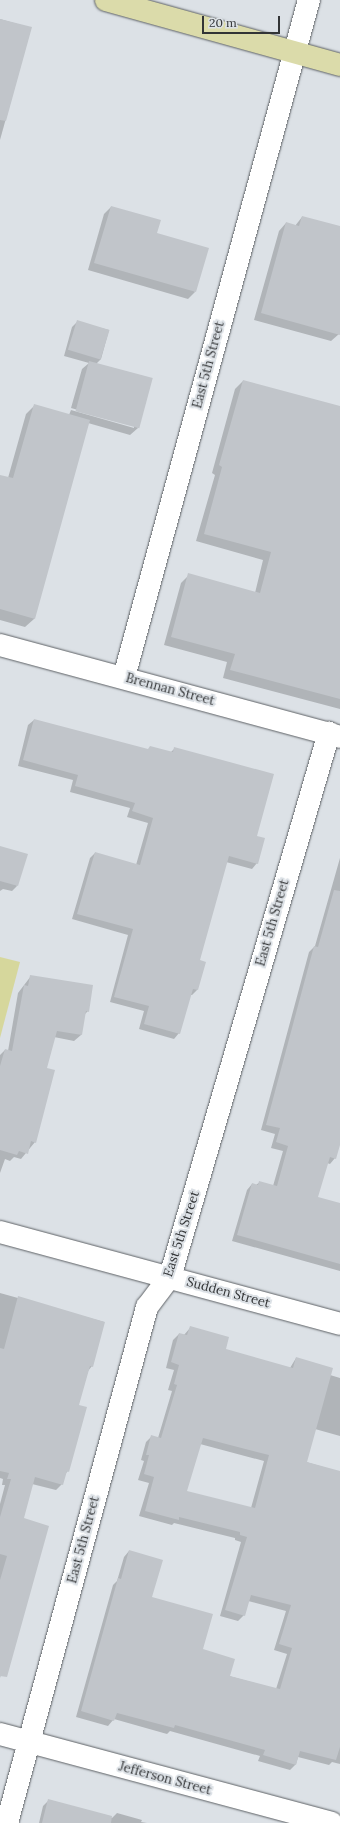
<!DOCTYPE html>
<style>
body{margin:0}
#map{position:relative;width:340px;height:1823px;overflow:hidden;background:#dce1e6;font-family:Lora,serif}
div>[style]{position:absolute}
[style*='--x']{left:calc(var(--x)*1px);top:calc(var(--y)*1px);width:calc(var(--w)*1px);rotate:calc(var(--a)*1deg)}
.green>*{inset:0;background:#d6d79c}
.shadow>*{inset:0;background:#0003}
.building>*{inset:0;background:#c1c5ca;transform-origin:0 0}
.roads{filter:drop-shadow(0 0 1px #5d6165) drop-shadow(0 0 1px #5d6165)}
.minor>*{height:22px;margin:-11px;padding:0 11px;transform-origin:11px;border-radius:11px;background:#fff}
.major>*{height:22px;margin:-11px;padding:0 11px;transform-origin:11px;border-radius:11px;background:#dbdbaa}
span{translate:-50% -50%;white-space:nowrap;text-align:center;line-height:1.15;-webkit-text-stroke:4px #dce1e6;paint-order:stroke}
.street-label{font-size:13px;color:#323436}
.scale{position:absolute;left:202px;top:16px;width:78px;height:18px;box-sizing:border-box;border:2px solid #323436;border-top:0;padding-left:5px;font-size:12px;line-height:14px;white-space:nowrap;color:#323436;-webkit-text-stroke:3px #dce1e6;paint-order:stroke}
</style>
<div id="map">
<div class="green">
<i style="clip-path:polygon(0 957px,20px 962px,0 1038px)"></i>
</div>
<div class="shadow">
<i style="clip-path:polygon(0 19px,31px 28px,0 140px)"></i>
<i style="clip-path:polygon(111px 207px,156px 234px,195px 292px,188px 299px,88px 270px,104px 214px)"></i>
<i style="clip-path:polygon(302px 217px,340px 227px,340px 329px,339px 334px,331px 341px,254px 320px,279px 231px,286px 223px,295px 226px)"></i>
<i style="clip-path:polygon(77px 322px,109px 330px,101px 359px,96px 364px,138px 428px,130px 435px,88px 423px,34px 619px,25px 627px,0 620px,0 476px,8px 478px,26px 414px,35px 405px,69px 415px,71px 410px,134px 428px,134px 426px,71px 408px,82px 369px,89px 363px,64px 356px,72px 327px)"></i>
<i style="clip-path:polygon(243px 381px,340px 407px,340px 709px,223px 678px,227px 662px,164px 645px,181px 583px,189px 575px,255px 593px,263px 560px,196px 541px,215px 475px,212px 473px,235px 389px)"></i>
<i style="clip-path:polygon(34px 720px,147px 750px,170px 753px,175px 748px,256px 836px,257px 863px,252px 869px,226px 862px,199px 961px,205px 963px,197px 990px,192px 995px,190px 995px,179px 1033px,174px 1039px,139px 1029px,144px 1011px,110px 1002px,128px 935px,72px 919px,90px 858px,95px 853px,136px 865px,148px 823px,127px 817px,130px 808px,70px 792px,73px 780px,18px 766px,28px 725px)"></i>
<i style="clip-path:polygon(0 847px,17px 886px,12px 891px,3px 889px,0 891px)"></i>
<i style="clip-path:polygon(340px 858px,340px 1141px,335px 1158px,330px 1164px,327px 1163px,317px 1198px,340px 1204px,340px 1271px,232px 1241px,247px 1190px,252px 1184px,256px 1185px,260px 1182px,273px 1186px,283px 1151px,271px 1148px,275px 1134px,261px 1130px,309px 952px,315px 946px)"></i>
<i style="clip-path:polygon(31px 976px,88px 1011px,84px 1015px,81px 1035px,74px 1041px,54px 1037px,46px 1069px,35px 1142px,21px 1159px,14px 1157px,10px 1161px,5px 1159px,0 1173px,0 1055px,5px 1050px,8px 1051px,18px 993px)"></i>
<i style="clip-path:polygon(0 1293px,104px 1322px,92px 1366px,88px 1371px,78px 1405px,68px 1471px,65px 1474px,62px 1484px,56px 1490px,32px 1484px,23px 1519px,5px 1660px,0 1678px,0 1504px,5px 1485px,2px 1485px,3px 1479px,0 1478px)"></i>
<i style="clip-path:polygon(evenodd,190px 1328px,225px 1350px,290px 1368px,296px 1358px,330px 1375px,340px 1378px,340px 1436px,315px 1429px,306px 1462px,340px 1472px,340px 1764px,332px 1762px,329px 1765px,298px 1757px,296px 1764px,290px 1770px,258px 1761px,260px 1756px,170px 1731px,167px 1734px,114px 1719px,108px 1726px,76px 1717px,113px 1585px,117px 1581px,124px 1557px,129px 1551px,151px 1598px,229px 1676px,276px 1689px,287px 1654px,274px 1650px,286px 1611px,248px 1601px,244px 1615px,238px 1621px,220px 1616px,241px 1542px,235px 1540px,235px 1538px,174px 1523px,172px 1525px,139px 1516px,149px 1483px,138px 1480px,144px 1461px,141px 1460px,146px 1442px,151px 1437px,158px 1438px,172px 1391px,168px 1390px,174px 1370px,166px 1368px,173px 1340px,179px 1334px,184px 1335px,190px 1328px,200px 1444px,264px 1461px,251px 1508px,186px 1492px,200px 1444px)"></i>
<i style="clip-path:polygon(49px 1800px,112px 1818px,117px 1813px,142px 1820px,141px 1822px,147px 1823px,39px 1823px,43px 1806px)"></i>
</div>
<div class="building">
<i style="clip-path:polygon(0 19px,32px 27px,6px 121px,0 120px)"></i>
<i style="clip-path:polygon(111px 206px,161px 220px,157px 233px,209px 248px,196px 292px,94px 263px)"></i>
<i style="clip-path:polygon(302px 216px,340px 226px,340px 335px,261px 313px,286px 222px,299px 226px)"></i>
<i style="left:77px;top:320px;width:34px;height:31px;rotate:17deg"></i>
<i style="left:89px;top:361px;width:66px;height:52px;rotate:15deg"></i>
<i style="clip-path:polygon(243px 380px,340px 406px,340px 699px,230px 670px,235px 654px,171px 637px,188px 573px,260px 593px,271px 552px,204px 534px,222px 467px,219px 465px)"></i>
<i style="clip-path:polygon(34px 404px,90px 420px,35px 619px,0 609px,0 475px,13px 478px)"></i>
<i style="clip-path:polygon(34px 719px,148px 749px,150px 746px,173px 752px,174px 747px,274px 774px,257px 836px,265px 838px,258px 864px,229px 856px,200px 960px,206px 962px,198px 990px,193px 989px,180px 1034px,144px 1024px,149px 1006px,114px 997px,133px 929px,77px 914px,95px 852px,140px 865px,153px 818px,132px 811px,135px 803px,75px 786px,78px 775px,23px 760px)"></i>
<i style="clip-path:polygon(0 846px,28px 854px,18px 886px,0 881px)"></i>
<i style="clip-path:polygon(334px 890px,340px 891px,340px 1145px,336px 1159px,330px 1157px,318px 1197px,340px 1203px,340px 1264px,237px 1235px,252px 1183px,258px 1185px,259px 1181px,277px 1186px,288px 1146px,276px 1142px,280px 1128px,266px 1125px,314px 946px,318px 947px)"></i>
<i style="clip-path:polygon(30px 975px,93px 985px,89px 1012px,86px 1011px,82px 1035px,57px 1031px,47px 1068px,55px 1070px,36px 1143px,31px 1141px,28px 1154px,19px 1151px,17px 1155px,0 1150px,0 1066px,5px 1049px,12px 1051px,24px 985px,28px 986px)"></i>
<i style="clip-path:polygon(18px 1296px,105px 1322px,93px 1367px,90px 1366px,79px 1405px,87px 1407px,69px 1472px,67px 1471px,63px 1485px,35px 1477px,24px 1518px,49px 1526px,7px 1677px,0 1676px,0 1580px,7px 1556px,0 1554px,0 1517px,11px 1479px,7px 1479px,9px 1473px,0 1471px,0 1348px,4px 1349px)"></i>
<i style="clip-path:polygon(evenodd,190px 1326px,229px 1337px,226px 1349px,293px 1368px,296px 1357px,333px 1368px,307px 1462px,340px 1471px,340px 1747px,336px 1760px,300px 1751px,296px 1765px,263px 1755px,265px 1750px,175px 1725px,174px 1728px,117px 1713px,114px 1721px,81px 1711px,118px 1578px,121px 1579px,129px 1550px,163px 1560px,152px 1597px,213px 1614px,203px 1649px,235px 1659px,230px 1676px,280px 1689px,292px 1648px,279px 1644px,291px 1605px,251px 1595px,245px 1616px,225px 1610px,247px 1537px,240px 1535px,240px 1532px,179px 1517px,179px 1520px,145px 1511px,154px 1477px,144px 1474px,149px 1455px,146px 1455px,151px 1435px,161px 1438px,177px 1385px,174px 1384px,179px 1365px,171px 1362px,179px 1333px,187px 1335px,190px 1326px,203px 1438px,269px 1455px,255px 1508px,187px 1491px,203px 1438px)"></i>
<i style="clip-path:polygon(48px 1799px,112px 1816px,111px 1823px,42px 1823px)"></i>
</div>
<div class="roads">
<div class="minor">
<i style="--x:0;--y:645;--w:352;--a:15.1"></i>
<i style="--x:124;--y:677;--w:702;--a:-74.72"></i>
<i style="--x:0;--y:1232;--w:352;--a:15.1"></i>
<i style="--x:0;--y:1734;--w:343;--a:15"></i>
<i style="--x:7;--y:1823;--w:535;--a:-74.82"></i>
<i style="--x:147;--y:1307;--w:38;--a:-53"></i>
<i style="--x:170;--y:1277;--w:567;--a:-73.71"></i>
</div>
<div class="major">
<i style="--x:106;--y:0;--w:243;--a:15.5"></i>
</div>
</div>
<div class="street-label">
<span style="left:209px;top:365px;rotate:-75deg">East 5th Street</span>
<span style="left:170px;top:690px;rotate:15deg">Brennan Street</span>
<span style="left:273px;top:923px;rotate:-74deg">East 5th Street</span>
<span style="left:182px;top:1234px;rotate:-72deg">East 5th Street</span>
<span style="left:228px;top:1293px;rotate:15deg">Sudden Street</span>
<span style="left:84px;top:1540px;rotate:-75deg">East 5th Street</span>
<span style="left:165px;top:1779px;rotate:15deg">Jefferson Street</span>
</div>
<div class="scale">20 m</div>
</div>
